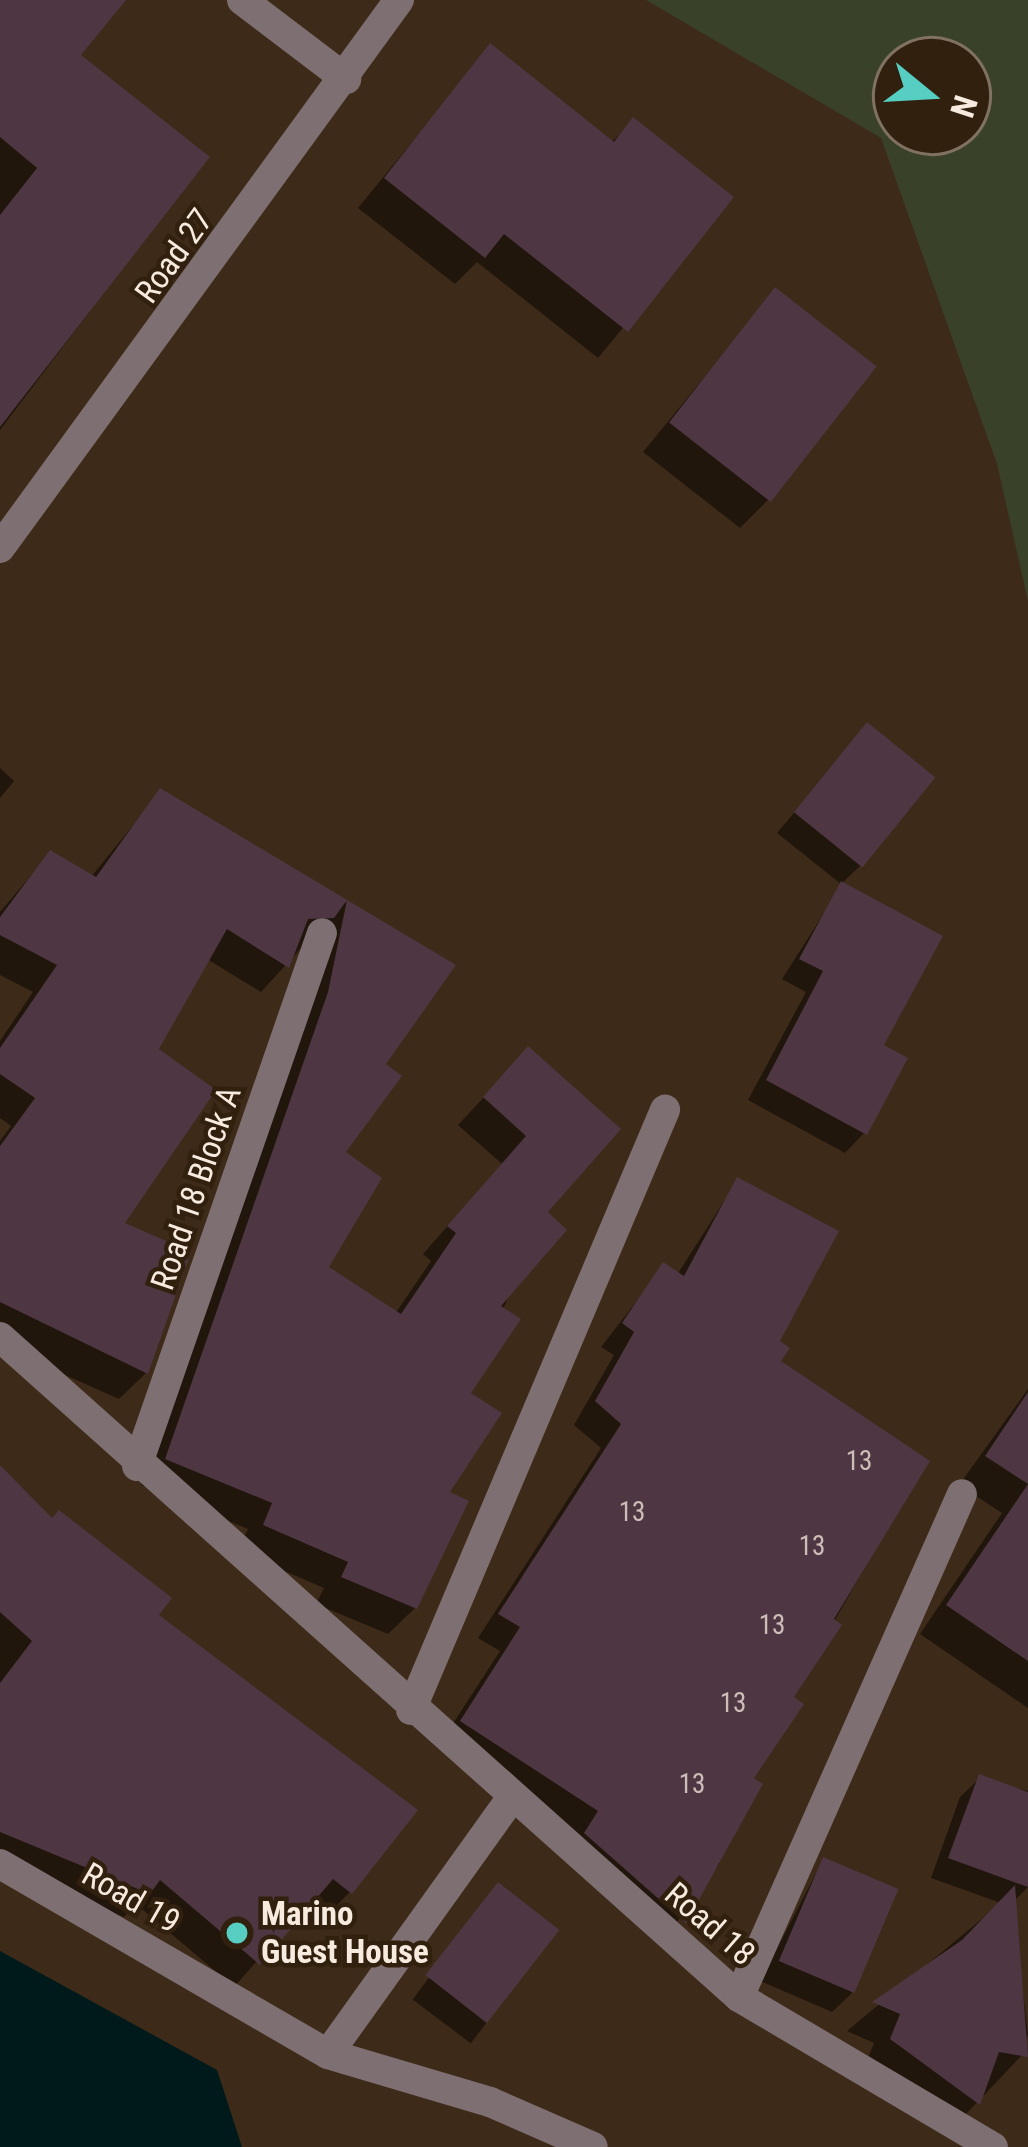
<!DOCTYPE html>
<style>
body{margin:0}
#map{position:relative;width:1028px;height:2147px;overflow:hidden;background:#3d2a18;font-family:"Roboto Condensed",sans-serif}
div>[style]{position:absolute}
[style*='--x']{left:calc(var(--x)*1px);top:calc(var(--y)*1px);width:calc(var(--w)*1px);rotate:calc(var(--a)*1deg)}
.green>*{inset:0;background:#394129}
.water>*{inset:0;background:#001a1b}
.shadow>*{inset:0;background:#0007;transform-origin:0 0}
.building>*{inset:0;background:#4f3643;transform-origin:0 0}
.minor>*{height:30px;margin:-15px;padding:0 15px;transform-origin:15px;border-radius:15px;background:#7d6f72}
.dots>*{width:33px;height:33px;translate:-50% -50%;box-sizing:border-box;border:6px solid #32200e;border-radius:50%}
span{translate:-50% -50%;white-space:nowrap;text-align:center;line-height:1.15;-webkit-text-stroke:9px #32200e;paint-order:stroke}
.number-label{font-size:27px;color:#cdbdb8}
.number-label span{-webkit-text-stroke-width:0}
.street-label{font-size:33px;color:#f7eadf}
.poi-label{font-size:33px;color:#f7eadf;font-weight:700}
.left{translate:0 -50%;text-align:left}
.north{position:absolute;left:872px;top:36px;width:120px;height:120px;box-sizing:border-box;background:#32200e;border:3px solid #817162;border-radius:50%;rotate:108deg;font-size:33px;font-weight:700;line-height:48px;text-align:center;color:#f7eadf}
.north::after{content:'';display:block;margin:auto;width:42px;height:54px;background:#57cec2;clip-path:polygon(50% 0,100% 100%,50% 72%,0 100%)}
</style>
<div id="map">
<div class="green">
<i style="clip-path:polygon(evenodd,646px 0,1028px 0,1028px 601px,997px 464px,881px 138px,646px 0,896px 60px,968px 60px,968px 132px,896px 132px,896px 60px)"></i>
</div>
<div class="water">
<i style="clip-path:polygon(0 1951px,217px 2070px,242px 2147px,0 2147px)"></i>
</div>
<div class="shadow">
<i style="clip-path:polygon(0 0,115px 0,77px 56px,206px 158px,0 430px)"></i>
<i style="clip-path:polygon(490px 47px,611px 143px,633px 121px,730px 198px,598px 358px,477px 262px,455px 284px,358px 208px)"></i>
<i style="clip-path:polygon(775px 291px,768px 500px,740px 528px,643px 452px)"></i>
<i style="clip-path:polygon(867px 726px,861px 865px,841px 884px,777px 833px)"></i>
<i style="clip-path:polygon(0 768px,14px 781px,0 798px)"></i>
<i style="clip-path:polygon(160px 792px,452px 966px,382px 1065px,342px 1152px,325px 1268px,395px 1314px,431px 1261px,423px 1254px,502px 1164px,458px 1125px,528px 1050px,544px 1213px,467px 1394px,415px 1608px,388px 1634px,316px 1604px,324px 1588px,238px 1551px,248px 1529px,141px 1485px,303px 1021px,305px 944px,261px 992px,207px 959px,155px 1050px,120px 1224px,146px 1373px,119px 1399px,0 1346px,0 1141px,11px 1126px,0 1118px,0 1041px,33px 992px,0 975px,0 912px,50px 853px,91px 877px)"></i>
<i style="clip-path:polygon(842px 885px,864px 1133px,845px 1153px,748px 1100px,806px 992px,782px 979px)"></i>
<i style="clip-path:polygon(737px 1181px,777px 1361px,926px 1462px,790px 1698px,711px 1857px,720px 1863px,661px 1944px,439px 1745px,500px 1651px,478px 1638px,601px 1448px,574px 1425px,614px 1355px,601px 1347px,664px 1266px,677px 1275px)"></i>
<i style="clip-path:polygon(1028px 1389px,1028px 1708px,920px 1634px,1002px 1513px,959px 1485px)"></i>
<i style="clip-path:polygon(0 1473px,155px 1615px,350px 1892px,326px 1916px,309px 1903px,234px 1987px,136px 1904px,124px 1917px,0 1866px)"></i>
<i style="clip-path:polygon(980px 1778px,1028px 1791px,1028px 1887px,1012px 1903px,1028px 2034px,1022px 2055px,950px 2131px,864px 2068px,874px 2043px,847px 2031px,1001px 1903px,931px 1878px,960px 1797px)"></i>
<i style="clip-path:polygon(823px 1860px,852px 1993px,832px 2012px,760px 1981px)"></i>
<i style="left:498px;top:1886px;width:73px;height:142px;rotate:37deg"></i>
</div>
<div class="building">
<i style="clip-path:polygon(0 0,126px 0,81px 55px,210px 157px,0 427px,0 215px,37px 168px,0 137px)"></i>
<i style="clip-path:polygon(490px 43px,614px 142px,633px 117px,734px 197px,628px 332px,504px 234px,485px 258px,384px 178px)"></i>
<i style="left:775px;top:287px;width:129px;height:172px;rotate:38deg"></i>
<i style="left:867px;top:722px;width:88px;height:116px;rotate:39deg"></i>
<i style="clip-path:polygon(160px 788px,456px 965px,386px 1064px,402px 1076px,346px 1152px,382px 1178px,329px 1267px,401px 1314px,456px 1233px,447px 1226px,526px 1136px,483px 1097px,528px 1046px,621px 1129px,548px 1212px,567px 1230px,501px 1306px,521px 1319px,471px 1393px,502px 1413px,450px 1492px,469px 1501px,417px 1609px,341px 1577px,348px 1562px,263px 1525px,272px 1503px,165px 1459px,328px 992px,347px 900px,334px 918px,308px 919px,289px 968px,227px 929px,159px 1049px,216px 1090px,125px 1223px,191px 1252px,148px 1374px,0 1302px,0 1146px,35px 1098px,0 1074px,0 1048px,57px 965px,0 935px,0 917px,50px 850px,96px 877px)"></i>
<i style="clip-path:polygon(841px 881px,943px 936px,884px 1045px,908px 1058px,867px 1135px,766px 1080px,823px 971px,799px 959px)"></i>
<i style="clip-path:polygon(737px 1177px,839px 1231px,780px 1341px,790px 1348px,781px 1361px,930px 1461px,834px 1619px,842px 1625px,794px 1697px,804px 1704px,754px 1778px,763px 1784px,686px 1923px,584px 1833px,598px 1811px,460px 1721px,520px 1627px,498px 1614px,621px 1424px,595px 1401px,634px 1332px,622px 1323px,663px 1262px,684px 1276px)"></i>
<i style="clip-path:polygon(1028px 1392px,1028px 1661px,946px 1605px,1028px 1484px,985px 1456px)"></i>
<i style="clip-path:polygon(0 1465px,52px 1518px,59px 1510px,172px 1598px,159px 1615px,418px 1810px,352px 1894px,333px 1879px,260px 1965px,160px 1880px,150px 1894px,0 1832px,0 1683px,32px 1641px,0 1612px)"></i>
<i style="clip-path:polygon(979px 1774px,1028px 1792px,1028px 1887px,948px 1858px)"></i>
<i style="left:823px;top:1857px;width:82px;height:113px;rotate:23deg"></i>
<i style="left:498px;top:1882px;width:78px;height:118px;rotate:38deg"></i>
<i style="clip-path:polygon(1015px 1885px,1028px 2057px,999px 2052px,980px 2105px,890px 2039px,900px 2014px,872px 2002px,962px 1940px)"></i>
</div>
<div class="minor">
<i style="--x:242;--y:0;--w:131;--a:37.2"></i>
<i style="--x:0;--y:548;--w:678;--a:-53.94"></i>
<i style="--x:0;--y:1337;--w:991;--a:41.77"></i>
<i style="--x:739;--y:1997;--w:295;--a:30.6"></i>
<i style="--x:137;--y:1466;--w:564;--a:-70.86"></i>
<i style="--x:411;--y:1710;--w:652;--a:-67.06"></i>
<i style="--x:0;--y:1864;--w:379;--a:30.1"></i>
<i style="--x:328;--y:2054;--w:315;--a:-54.4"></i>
<i style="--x:739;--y:1997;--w:550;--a:-66.09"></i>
<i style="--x:328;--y:2054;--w:169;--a:16.5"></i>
<i style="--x:490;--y:2102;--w:112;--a:23.6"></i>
</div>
<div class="dots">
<i style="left:237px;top:1933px;background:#57cec2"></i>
</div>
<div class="number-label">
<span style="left:859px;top:1462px">13</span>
<span style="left:632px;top:1513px">13</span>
<span style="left:812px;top:1547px">13</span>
<span style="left:772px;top:1626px">13</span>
<span style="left:733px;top:1704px">13</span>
<span style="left:692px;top:1785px">13</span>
</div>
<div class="street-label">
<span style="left:174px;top:256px;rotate:-54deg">Road 27</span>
<span style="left:196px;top:1188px;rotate:-71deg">Road 18 Block A</span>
<span style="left:131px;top:1898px;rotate:30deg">Road 19</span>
<span style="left:710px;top:1924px;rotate:41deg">Road 18</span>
</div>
<div class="poi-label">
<span class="left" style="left:261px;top:1933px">Marino<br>Guest House</span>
</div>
<div class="north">N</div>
</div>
